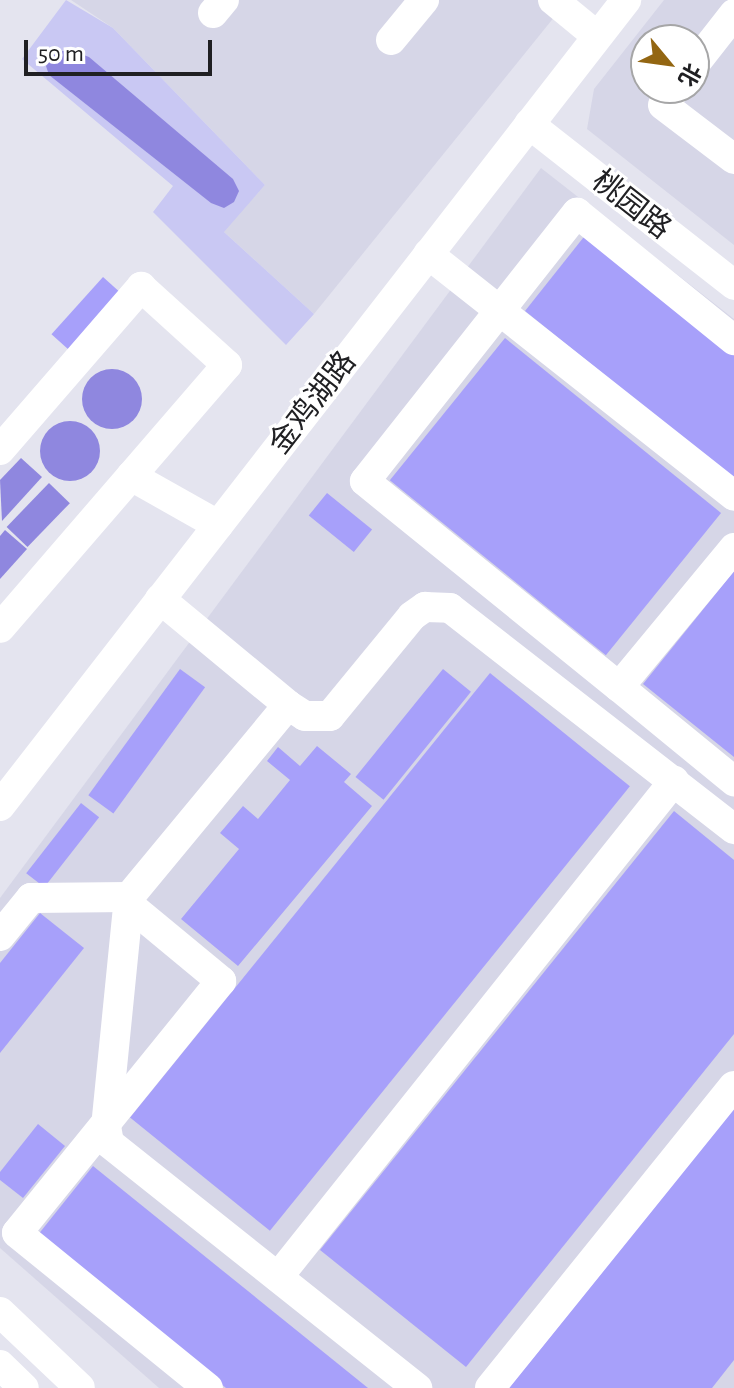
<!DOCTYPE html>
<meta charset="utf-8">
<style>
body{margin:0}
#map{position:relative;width:734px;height:1388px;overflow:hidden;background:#e4e4ef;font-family:"Alegreya Sans","Noto Sans SC",sans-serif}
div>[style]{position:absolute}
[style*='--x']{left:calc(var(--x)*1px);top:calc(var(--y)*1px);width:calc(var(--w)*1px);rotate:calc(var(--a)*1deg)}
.built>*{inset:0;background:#d6d6e7}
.green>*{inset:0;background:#c9c8f3}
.water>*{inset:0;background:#8f87df;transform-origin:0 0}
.round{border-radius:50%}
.building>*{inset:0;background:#a7a0fa;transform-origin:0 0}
.minor>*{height:30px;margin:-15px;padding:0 15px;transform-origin:15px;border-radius:15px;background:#fff}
span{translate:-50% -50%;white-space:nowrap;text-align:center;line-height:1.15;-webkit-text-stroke:6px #fff;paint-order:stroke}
.street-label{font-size:30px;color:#202023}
.north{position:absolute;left:630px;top:24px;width:80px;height:80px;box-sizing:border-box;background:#fff;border:2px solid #a6a6a7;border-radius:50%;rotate:119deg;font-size:22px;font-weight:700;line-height:32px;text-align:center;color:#202023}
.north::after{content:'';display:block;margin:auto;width:28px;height:36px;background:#936612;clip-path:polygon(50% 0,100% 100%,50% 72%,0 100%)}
.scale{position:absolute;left:24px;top:40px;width:188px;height:36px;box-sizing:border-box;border:4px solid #202023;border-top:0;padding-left:10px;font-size:24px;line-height:28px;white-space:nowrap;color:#202023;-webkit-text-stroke:6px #fff;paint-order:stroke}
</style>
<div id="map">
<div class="built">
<i style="clip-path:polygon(71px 0,568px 0,314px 314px,223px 231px,265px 185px,113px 28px)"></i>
<i style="clip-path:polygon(evenodd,664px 0,734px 0,734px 245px,587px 129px,594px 89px,664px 0,646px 40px,694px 40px,694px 88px,646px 88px,646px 40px)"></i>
<i style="clip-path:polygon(541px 168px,734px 319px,734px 1388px,159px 1388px,0 1248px,0 898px)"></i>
</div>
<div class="green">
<i style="clip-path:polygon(66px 0,113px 28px,265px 185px,224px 232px,314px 314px,286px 345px,153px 212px,173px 186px,22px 59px)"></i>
</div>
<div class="water">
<i style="clip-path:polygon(70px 50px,89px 57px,233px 179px,239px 191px,234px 202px,224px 208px,211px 203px,49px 75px,46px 66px,57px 52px)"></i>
<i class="round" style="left:82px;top:369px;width:60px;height:60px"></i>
<i class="round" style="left:40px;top:421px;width:60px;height:60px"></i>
<i style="clip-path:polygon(21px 458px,42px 477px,2px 521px,0 480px)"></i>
<i style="left:49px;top:483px;width:29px;height:61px;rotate:44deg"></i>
<i style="clip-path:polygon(5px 530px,27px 549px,0 579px,0 536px)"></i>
</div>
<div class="building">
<i style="clip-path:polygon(587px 233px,734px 352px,734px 479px,525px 311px)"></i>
<i style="left:103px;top:277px;width:24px;height:77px;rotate:42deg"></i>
<i style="left:505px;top:338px;width:278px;height:183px;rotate:39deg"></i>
<i style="left:327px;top:493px;width:58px;height:29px;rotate:39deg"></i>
<i style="clip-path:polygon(734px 571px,734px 757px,643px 684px)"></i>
<i style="left:180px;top:669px;width:31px;height:156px;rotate:36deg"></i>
<i style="left:443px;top:669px;width:36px;height:139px;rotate:39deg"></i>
<i style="left:490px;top:673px;width:180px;height:572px;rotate:39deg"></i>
<i style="clip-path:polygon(317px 746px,351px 774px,344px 782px,372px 806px,238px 966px,181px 919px,239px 849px,220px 833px,243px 806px,258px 819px,290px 780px,267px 761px,278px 747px,300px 766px)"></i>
<i style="left:81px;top:803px;width:23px;height:89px;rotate:38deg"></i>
<i style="clip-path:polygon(674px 811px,734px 860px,734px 1034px,466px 1367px,320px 1250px)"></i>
<i style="clip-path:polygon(40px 913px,84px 948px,0 1053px,0 963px)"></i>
<i style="clip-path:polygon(734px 1108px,734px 1360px,712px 1388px,509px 1388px)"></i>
<i style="clip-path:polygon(38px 1124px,65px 1146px,23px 1198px,0 1180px,0 1172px)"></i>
<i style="clip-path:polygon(93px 1166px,368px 1388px,226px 1388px,37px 1236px)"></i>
</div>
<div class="minor">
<i style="--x:553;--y:0;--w:57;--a:39.3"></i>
<i style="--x:213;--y:13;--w:17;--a:-50"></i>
<i style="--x:391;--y:40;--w:52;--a:-50.5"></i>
<i style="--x:694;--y:65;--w:65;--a:-51.9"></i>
<i style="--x:676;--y:88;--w:21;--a:127"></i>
<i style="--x:663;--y:105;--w:89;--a:37.3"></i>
<i style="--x:529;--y:124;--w:261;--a:38.1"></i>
<i style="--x:428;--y:254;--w:390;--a:38.3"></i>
<i style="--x:0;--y:450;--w:216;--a:-49.1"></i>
<i style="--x:141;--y:287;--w:116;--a:42.2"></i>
<i style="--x:227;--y:365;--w:347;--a:130.8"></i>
<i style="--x:131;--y:476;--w:100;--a:29.4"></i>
<i style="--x:734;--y:548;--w:180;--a:129.6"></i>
<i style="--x:619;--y:687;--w:149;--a:39.3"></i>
<i style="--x:160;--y:599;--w:166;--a:39.6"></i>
<i style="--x:288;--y:705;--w:249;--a:129.6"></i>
<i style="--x:129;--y:897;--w:230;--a:95.7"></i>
<i style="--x:106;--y:1126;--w:17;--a:80"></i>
<i style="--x:109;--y:1143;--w:394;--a:38.5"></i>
<i style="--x:619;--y:687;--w:327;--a:-141"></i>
<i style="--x:365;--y:481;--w:342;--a:-51.7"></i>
<i style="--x:577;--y:213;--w:202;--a:39"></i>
<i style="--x:288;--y:705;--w:20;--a:33"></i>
<i style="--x:305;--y:716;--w:25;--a:0"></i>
<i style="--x:330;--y:716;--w:129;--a:-50.6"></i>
<i style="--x:412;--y:616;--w:16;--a:-35"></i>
<i style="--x:425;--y:607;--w:25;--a:2"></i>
<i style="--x:450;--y:608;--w:360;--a:37.9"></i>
<i style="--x:0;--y:806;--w:1021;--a:-52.16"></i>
<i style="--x:128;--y:904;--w:121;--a:39.6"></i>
<i style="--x:221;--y:981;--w:324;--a:129"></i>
<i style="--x:17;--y:1233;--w:246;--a:39.1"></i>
<i style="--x:0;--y:936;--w:49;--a:-50.8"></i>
<i style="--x:31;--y:898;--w:98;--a:-0.6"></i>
<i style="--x:278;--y:1277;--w:635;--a:-51.4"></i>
<i style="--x:0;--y:1312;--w:110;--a:43.5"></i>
<i style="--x:0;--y:1365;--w:33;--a:44"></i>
<i style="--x:490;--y:1388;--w:388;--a:-51.1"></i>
</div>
<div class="street-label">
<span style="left:631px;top:205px;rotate:38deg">桃园路</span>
<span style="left:313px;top:403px;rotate:-52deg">金鸡湖路</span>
</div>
<div class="north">北</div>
<div class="scale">50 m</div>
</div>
